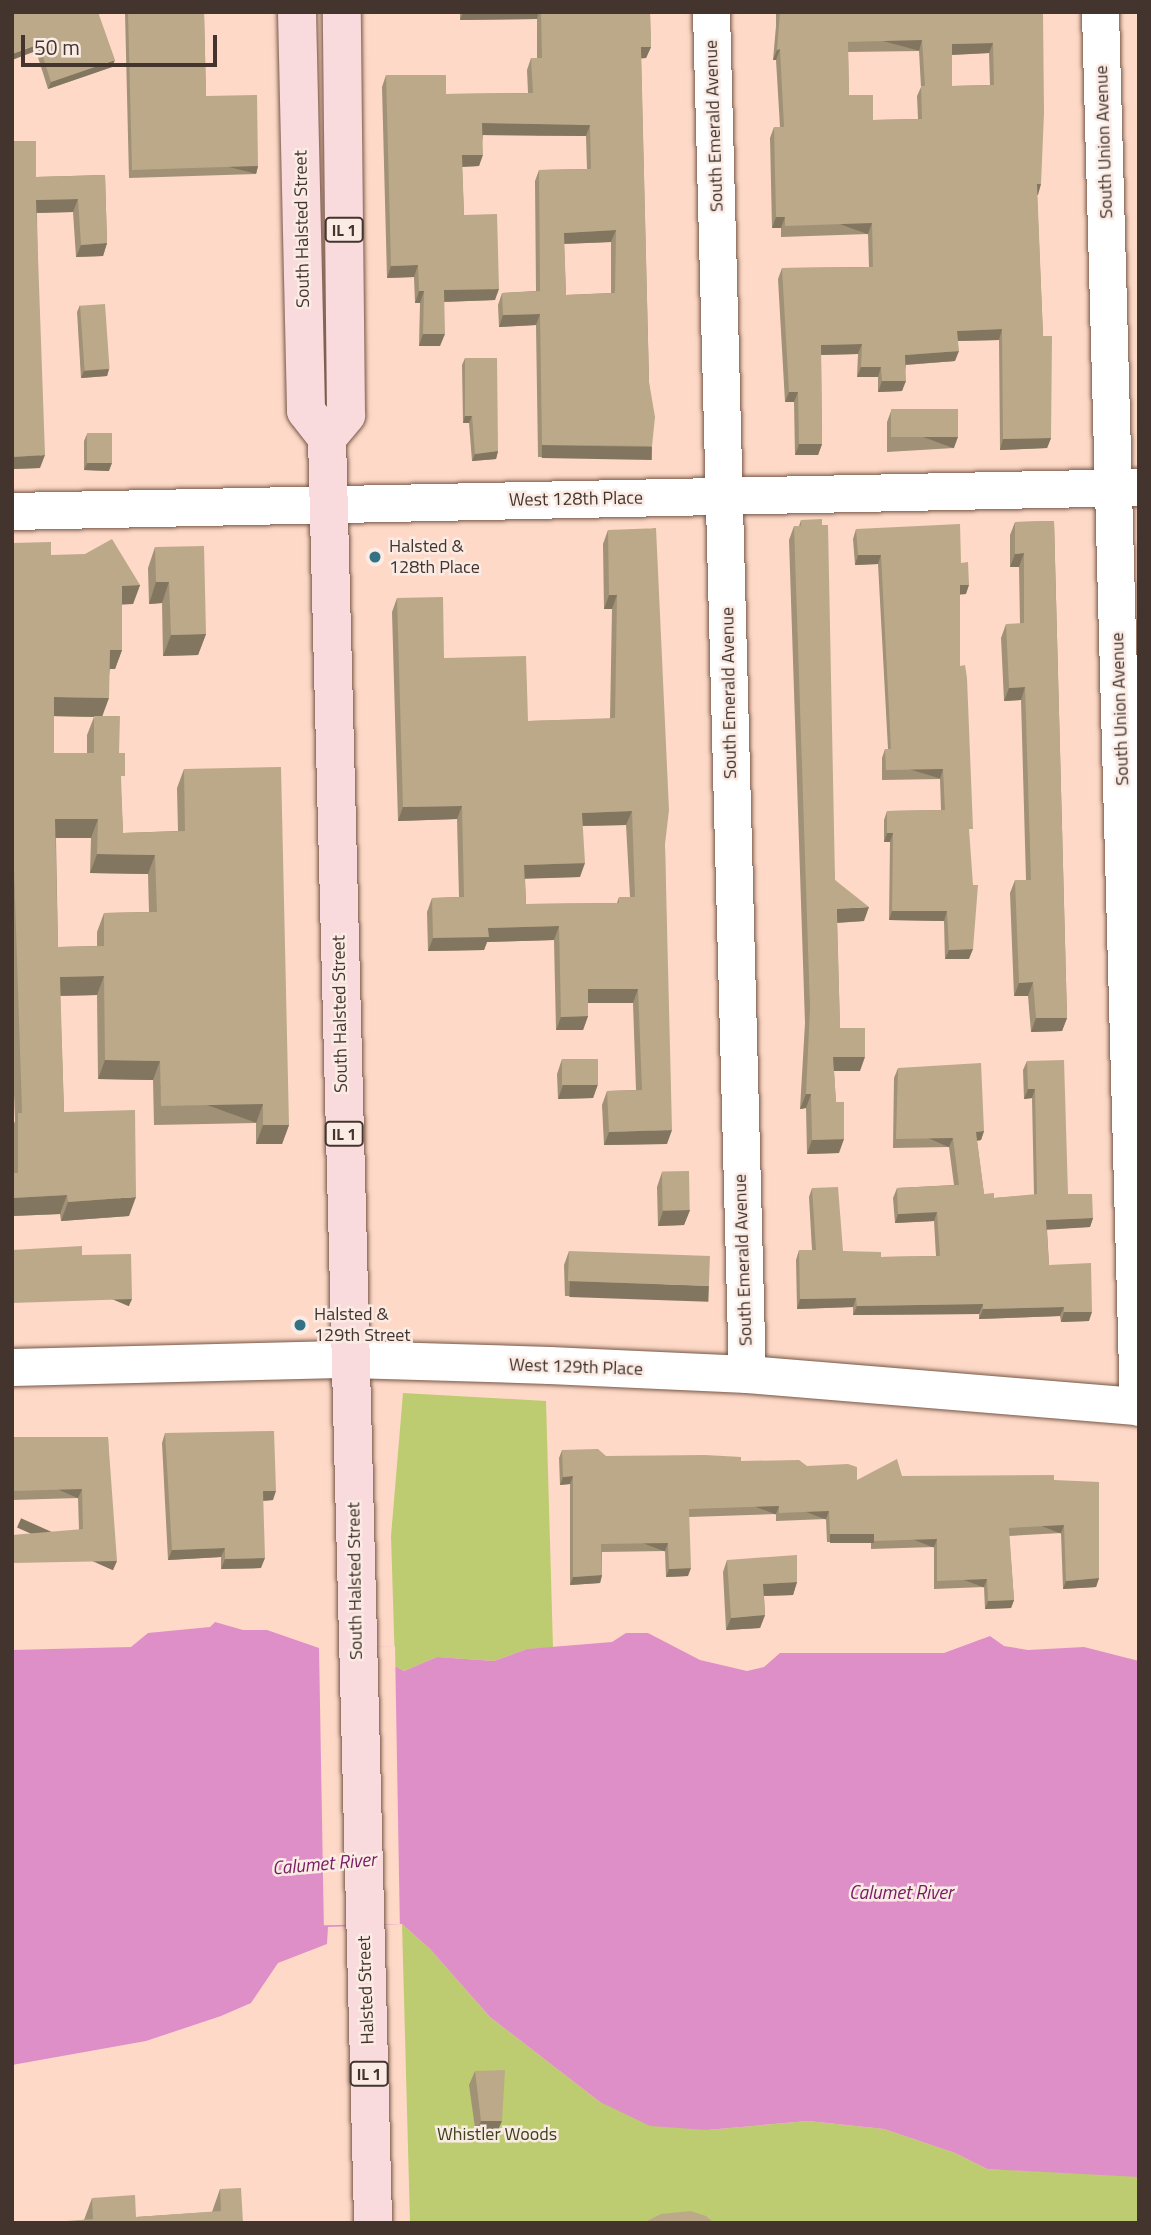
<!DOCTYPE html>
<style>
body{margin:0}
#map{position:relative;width:1151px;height:2235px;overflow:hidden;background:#fed9c7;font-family:"Titillium Web",sans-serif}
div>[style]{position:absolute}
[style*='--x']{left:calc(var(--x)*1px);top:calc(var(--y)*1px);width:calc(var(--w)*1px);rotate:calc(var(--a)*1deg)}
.green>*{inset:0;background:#becc71}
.water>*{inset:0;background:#de8fc7}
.pier>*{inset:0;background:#fed9c7;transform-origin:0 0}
.roads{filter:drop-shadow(0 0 2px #765747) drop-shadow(0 0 2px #765747)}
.minor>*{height:37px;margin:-18.5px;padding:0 18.5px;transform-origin:18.5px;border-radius:18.5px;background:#fff}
.major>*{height:38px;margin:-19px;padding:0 19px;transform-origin:19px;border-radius:19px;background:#f9dadd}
.wall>*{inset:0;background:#a19176}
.shaded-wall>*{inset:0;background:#837660;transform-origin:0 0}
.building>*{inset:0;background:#bba989;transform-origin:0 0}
.dots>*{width:19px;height:19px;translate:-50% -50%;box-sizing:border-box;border:4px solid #faebe4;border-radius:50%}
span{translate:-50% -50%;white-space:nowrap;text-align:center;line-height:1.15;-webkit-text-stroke:5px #faebe4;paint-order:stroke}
.shield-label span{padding:2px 5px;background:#faebe4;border:2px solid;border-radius:5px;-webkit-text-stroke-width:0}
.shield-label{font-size:16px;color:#43352e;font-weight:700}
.street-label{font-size:18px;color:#43352e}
.poi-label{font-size:18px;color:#43352e}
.left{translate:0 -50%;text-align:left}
.park-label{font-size:18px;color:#3d431c}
.water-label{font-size:19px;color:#771b63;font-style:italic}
.frame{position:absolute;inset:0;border:14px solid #43352e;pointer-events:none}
.scale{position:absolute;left:21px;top:35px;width:196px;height:32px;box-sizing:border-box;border:4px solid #43352e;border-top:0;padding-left:9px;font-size:21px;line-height:24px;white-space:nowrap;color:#43352e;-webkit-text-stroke:5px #faebe4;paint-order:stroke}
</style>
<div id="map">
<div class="green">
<i style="clip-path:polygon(403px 1393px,546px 1401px,553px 1648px,527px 1649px,494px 1661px,437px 1657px,404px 1671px,395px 1666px,391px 1536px)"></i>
<i style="clip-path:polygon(402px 1924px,430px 1949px,490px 2017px,600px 2102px,707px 2130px,808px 2121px,884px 2129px,955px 2153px,987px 2169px,1134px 2175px,1139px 2177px,1139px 2223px,410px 2223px)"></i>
</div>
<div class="water">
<i style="clip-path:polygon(215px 1622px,243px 1630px,267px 1630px,319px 1648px,395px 1646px,395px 1666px,404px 1671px,437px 1657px,494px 1661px,527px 1649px,612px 1642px,626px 1633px,648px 1633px,700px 1660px,747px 1671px,764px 1667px,780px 1653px,944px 1653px,990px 1636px,1004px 1646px,1028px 1650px,1084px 1647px,1139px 1661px,1139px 2177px,987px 2169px,955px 2153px,884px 2129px,808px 2121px,707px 2130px,650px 2126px,600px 2102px,490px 2017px,430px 1949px,402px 1924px,328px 1927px,327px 1944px,278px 1963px,251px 2003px,221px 2016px,146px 2041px,12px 2065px,12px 1650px,131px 1647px,148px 1633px,210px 1627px)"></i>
</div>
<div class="pier">
<i style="left:395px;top:1646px;width:278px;height:76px;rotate:89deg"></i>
</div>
<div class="roads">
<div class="minor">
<i style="--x:711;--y:12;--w:1362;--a:88.49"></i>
<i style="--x:1100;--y:12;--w:1395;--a:88.44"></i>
<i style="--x:12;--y:511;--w:1126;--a:-1.22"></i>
<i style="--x:12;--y:1367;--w:338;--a:-1.4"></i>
<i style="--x:350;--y:1359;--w:199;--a:1.7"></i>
<i style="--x:549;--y:1365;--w:198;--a:2.6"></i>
<i style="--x:747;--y:1374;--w:393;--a:4.7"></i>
</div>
<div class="major">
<i style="--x:297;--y:12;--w:399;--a:88.7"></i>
<i style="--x:306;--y:411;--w:34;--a:52"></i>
<i style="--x:327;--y:438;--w:1786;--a:88.52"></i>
<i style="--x:327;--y:438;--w:30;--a:-50"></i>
<i style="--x:346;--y:415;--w:403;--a:-90.6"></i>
</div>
</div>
<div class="wall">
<i style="clip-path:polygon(12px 12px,112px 67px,48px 89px,36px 51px)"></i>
<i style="clip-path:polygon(125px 12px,204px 12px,206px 96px,258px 166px,256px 174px,129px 178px)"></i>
<i style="clip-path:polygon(evenodd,460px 12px,650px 12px,651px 47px,646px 58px,641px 58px,649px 382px,652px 446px,647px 458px,538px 457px,536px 325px,499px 327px,498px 305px,502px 293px,536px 291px,535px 181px,539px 170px,587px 169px,586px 136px,483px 135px,479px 166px,462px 167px,464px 215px,495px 300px,444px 302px,440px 346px,419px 346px,420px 303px,415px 303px,414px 277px,387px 278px,382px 87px,386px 75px,446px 94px,528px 93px,527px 70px,531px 58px,537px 58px,537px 19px,460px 20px,460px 12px,611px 242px,611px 293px,566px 295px,564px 244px,611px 242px)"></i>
<i style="clip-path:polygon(evenodd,776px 12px,1043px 12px,1037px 195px,1043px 336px,1051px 438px,1047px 448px,1000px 450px,999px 340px,958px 341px,955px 361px,906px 365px,902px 391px,878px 392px,878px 377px,857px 377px,858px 354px,821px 355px,822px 444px,818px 455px,795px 455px,794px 402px,785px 402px,778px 279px,782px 268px,869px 267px,868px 234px,781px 237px,781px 228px,772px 228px,770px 138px,774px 127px,780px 127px,776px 60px,773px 60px,776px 26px,776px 12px,919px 51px,921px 87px,917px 96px,918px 119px,873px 120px,849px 95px,848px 52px,919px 51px,776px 12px,989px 53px,990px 85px,952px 86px,952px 55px,989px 53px)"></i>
<i style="clip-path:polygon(12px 141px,36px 177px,105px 175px,107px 243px,103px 256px,76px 257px,73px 212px,37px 213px,40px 468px,12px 469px)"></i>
<i style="clip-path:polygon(80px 305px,109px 369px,107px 376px,81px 378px,77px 312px)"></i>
<i style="clip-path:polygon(465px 358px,498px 451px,496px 459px,472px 461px,469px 423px,463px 423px,462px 365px)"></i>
<i style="clip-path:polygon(891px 411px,954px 448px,887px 452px,887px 422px)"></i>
<i style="clip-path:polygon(87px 434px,109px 471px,84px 470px,84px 441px)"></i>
<i style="clip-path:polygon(801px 520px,835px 880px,864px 921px,837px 923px,840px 1028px,860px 1071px,834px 1071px,839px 1153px,807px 1154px,806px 1108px,800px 1109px,805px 1023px,789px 540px,794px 526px,799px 526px)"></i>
<i style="clip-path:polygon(1054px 521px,1067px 1018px,1062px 1031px,1031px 1032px,1028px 996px,1014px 996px,1010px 893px,1015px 880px,1026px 880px,1021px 700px,1004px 701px,1001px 638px,1006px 624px,1020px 624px,1019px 567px,1010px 567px,1010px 535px,1015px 522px)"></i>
<i style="clip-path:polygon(856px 529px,961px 563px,966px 594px,960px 594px,960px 666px,969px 838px,969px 959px,945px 959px,944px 921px,889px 920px,890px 842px,884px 842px,884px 820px,887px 811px,941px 810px,940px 779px,882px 780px,882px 758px,885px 749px,888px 749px,878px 564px,855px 565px,853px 539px)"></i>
<i style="clip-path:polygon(evenodd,608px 530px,665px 844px,667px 1144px,604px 1145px,602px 1105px,607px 1091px,636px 1090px,633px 1003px,588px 1003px,588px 1016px,583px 1030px,556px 1030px,554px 940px,487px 942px,484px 950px,428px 951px,427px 912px,432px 898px,459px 897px,457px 819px,398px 821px,392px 612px,397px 598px,444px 658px,528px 721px,610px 719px,612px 609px,604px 609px,603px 544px,608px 530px,626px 825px,630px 897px,619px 897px,617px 903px,526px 904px,525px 878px,580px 877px,582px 826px,626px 825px)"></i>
<i style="clip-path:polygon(evenodd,12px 543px,140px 585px,133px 604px,122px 604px,122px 650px,115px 669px,110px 669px,102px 716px,119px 753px,123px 833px,178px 831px,177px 788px,184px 769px,289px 1125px,282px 1144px,256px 1144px,256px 1123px,154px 1125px,153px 1080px,98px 1079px,97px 995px,60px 996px,64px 1112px,129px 1216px,61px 1221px,60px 1214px,12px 1216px,12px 1128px,15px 1121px,12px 1039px,12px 543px,54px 716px,94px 717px,87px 735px,87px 753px,54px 753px,54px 716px,12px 543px,56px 838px,91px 838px,90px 873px,148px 874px,149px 912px,104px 913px,97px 932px,97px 946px,58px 947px,56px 838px)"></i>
<i style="clip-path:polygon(155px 547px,206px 634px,198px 655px,163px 656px,162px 603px,149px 604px,148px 568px)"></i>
<i style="clip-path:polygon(562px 1059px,598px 1084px,593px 1098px,558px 1099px,557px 1074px)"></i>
<i style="clip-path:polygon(1027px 1061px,1068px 1194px,1093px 1218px,1090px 1227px,1047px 1229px,1049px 1265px,1089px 1321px,1061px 1322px,1060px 1316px,979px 1319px,979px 1314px,853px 1315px,853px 1307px,797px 1309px,796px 1260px,799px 1250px,812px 1250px,809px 1197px,812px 1188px,843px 1251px,881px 1257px,936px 1256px,934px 1221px,895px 1223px,893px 1198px,897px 1188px,954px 1185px,949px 1147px,893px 1148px,894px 1078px,898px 1068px,984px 1131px,981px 1140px,977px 1141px,984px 1194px,994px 1198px,1034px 1195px,1032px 1098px,1024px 1099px,1023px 1070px)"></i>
<i style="clip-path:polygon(662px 1172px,690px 1210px,684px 1225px,658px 1226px,657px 1187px)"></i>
<i style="clip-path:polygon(569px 1251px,704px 1299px,565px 1296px,564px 1265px)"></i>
<i style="clip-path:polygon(165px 1433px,273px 1500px,263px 1501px,261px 1568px,221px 1569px,221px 1557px,168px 1560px,162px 1443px)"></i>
<i style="clip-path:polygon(12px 1437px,108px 1437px,113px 1570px,79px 1530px,78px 1498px,12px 1500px)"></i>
<i style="clip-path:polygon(562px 1450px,606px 1456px,741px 1461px,807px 1466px,857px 1480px,902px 1476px,1054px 1480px,1099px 1578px,1096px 1587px,1063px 1589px,1061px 1533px,1009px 1536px,1014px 1600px,1011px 1608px,985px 1609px,984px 1587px,934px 1589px,934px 1547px,871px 1549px,871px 1542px,827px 1542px,826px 1519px,776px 1521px,776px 1514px,689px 1517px,688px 1576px,666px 1577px,665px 1551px,602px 1552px,602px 1575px,600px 1583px,570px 1585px,570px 1484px,560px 1485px,559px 1458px)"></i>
<i style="clip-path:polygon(727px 1560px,797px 1582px,793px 1595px,764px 1596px,765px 1615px,760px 1628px,726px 1630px,723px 1572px)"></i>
<i style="clip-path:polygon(475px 2071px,496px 2135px,476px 2135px,469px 2085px)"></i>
<i style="clip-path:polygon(220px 2189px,243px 2223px,84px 2220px,92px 2198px,136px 2217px,212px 2212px)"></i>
</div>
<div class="shaded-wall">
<i style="clip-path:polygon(463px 12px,539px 12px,537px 19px,460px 20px)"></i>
<i style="left:922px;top:40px;width:11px;height:74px;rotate:105deg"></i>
<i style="clip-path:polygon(993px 43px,989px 53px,948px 55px,952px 44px)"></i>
<i style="clip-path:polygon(39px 44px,36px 51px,12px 60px,12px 54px)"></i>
<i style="clip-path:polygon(641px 47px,651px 47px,646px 58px,637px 59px)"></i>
<i style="clip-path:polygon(780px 49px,776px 60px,773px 60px,777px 50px)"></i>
<i style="clip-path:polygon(115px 60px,112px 67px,48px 89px,51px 82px)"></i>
<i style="clip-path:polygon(482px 123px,590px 125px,586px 136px,478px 135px)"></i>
<i style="clip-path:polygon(462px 155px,483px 155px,479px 166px,457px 167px)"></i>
<i style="left:258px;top:166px;width:8px;height:126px;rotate:104deg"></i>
<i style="clip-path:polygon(1037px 184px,1041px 184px,1038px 195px,1033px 195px)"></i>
<i style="clip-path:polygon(78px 199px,73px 212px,32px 213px,36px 200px)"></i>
<i style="clip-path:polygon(776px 217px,785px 217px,781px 228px,772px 228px)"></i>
<i style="left:872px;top:223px;width:12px;height:87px;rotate:110deg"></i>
<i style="clip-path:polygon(616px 230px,611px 242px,559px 244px,564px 233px)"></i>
<i style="clip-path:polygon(107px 243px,103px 256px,76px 257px,81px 245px)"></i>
<i style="clip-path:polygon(418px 265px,414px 277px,387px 278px,391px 266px)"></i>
<i style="clip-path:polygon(499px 289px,495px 300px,439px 302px,444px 290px)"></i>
<i style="clip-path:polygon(419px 291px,424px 291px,420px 303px,415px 303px)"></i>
<i style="clip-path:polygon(540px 314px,536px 325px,499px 327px,503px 315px)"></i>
<i style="clip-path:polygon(1002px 329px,999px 340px,954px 341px,957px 331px)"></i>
<i style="clip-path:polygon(423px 334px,445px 334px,440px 346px,419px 346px)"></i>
<i style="clip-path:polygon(862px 344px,858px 354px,817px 355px,821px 345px)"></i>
<i style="clip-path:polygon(959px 351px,955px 361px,901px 365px,905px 355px)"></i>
<i style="clip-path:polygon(861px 367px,881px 367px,878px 377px,857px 377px)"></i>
<i style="clip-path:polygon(109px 369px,107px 376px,81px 378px,84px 371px)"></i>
<i style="clip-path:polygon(882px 381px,906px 381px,902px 391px,878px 392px)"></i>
<i style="clip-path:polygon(789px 392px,798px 392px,794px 402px,785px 402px)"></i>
<i style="clip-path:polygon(465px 416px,472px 416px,469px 423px,463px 423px)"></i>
<i style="left:958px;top:437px;width:12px;height:67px;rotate:110deg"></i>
<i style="clip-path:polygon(1051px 438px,1047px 448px,1000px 450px,1003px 439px)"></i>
<i style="clip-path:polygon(799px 444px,822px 444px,818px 455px,795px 455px)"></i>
<i style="left:542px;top:445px;width:110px;height:13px;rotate:1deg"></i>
<i style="clip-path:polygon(498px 451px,496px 459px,472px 461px,475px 454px)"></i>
<i style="clip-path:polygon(45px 455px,40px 468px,12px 469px,12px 457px)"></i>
<i style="clip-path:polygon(87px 463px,112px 463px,109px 471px,84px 470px)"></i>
<i style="clip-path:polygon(1024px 553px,1019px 567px,1010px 567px,1015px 554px)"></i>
<i style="clip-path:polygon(858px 555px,881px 555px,878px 564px,855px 565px)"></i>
<i style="clip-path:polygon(156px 582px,169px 582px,162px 603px,149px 604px)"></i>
<i style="clip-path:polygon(140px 585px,133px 604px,115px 605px,122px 586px)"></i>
<i style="clip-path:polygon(960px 585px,969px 585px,966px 594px,957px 595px)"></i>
<i style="clip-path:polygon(609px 595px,617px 595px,612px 609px,604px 609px)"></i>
<i style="clip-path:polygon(206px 634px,198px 655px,163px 656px,171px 635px)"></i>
<i style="clip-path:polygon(110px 650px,122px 650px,115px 669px,103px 669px)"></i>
<i style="clip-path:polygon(1025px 687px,1021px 700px,1004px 701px,1009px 688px)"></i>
<i style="clip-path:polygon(54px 697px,109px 698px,102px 717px,47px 716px)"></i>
<i style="left:943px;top:769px;width:10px;height:57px;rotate:107deg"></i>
<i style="clip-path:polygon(462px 806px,457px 819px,398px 821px,403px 807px)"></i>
<i style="clip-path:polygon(632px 811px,626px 825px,577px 826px,582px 813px)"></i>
<i style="clip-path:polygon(55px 819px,98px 819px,91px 838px,49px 838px)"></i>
<i style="clip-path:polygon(887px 833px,893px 833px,890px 842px,884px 842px)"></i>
<i style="clip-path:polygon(97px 854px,155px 855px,148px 874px,90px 873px)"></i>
<i style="clip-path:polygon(585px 863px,580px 877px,519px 879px,524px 865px)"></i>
<i style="clip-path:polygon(869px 907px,864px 921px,832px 923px,837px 909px)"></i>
<i style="clip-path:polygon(892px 911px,947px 911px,944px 921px,889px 920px)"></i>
<i style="clip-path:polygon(559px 926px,554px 940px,487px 942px,484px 950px,428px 951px,433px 938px,488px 928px)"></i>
<i style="clip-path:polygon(973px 949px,969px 959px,945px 959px,949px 950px)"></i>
<i style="clip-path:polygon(104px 976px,97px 995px,53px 996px,60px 977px)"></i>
<i style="clip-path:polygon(1033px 982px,1028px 996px,1014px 996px,1019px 983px)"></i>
<i style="clip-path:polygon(588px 989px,638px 989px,633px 1003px,583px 1003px)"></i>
<i style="clip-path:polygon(588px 1016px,583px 1030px,556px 1030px,561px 1017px)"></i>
<i style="clip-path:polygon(1036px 1018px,1067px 1018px,1062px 1031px,1031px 1032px)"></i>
<i style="clip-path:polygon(833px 1057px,865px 1057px,860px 1071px,828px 1071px)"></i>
<i style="clip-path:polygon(105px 1060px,160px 1061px,153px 1080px,98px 1079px)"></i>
<i style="clip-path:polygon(598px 1084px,593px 1098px,558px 1099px,563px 1085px)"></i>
<i style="clip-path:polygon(1028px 1089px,1035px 1089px,1032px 1098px,1024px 1099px)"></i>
<i style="clip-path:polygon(806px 1094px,811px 1094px,806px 1108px,800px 1109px)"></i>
<i style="left:263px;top:1104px;width:20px;height:102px;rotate:110deg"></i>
<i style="clip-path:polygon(263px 1125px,289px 1125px,282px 1144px,256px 1144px)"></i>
<i style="clip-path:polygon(672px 1130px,667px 1144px,604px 1145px,609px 1132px)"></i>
<i style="clip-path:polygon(984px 1131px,981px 1140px,973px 1141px,976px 1132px)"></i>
<i style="left:953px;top:1138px;width:10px;height:57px;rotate:114deg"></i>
<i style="clip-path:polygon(844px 1139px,839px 1153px,807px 1154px,812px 1140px)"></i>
<i style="clip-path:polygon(67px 1195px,60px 1214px,12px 1216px,12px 1198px)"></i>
<i style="clip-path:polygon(136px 1197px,129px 1216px,61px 1221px,68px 1202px)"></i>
<i style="clip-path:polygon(690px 1210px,684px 1225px,658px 1226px,663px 1211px)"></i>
<i style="clip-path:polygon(937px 1212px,934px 1221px,895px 1223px,898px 1214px)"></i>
<i style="clip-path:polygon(1093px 1218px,1090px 1227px,1043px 1230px,1046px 1220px)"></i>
<i style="left:570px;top:1281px;width:139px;height:16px;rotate:2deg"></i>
<i style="clip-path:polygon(856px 1298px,853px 1307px,797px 1309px,800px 1299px)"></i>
<i style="left:132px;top:1299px;width:8px;height:120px;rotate:113deg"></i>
<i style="clip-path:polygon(983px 1304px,979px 1314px,853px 1315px,857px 1306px)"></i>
<i style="clip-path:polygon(1064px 1307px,1060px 1316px,979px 1319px,983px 1309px)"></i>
<i style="clip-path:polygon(1064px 1312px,1092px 1312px,1089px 1321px,1061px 1322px)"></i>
<i style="clip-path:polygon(573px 1476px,570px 1484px,560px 1485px,563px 1477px)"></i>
<i style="left:82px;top:1489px;width:10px;height:70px;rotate:114deg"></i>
<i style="clip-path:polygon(263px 1491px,276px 1491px,273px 1500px,259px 1501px)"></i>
<i style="left:779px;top:1506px;width:9px;height:90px;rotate:111deg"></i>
<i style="left:829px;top:1511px;width:9px;height:50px;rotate:111deg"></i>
<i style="left:1064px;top:1525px;width:9px;height:55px;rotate:111deg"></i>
<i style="left:830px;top:1534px;width:44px;height:9px"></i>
<i style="left:937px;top:1539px;width:9px;height:63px;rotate:111deg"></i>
<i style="left:668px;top:1543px;width:9px;height:67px;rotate:111deg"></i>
<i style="clip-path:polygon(225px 1548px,221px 1557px,168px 1560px,172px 1550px)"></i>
<i style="clip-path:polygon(265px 1558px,261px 1568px,221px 1569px,225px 1559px)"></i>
<i style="left:117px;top:1561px;width:10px;height:105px;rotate:114deg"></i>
<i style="clip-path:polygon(691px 1568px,688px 1576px,666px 1577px,669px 1569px)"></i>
<i style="clip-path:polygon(602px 1575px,600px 1583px,570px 1585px,573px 1577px)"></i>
<i style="clip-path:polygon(1099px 1578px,1096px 1587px,1063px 1589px,1066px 1581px)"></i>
<i style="left:987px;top:1579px;width:9px;height:50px;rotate:111deg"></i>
<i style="clip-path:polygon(797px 1582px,793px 1595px,758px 1596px,763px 1584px)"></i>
<i style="clip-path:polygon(1014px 1600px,1011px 1608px,985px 1609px,988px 1601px)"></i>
<i style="clip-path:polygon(765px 1615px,760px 1628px,726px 1630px,731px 1618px)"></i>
<i style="clip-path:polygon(481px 2121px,502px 2121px,496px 2135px,476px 2135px)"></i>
</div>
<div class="building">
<i style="clip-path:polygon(12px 12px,98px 12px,115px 60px,51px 82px,39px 44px,12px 54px)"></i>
<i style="clip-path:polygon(128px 12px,204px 12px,206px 96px,257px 95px,258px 166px,132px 170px)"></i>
<i style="clip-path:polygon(evenodd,541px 12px,650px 12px,651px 47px,641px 47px,649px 382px,655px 417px,652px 446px,542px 445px,540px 314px,503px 315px,502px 293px,540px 291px,539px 170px,591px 169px,590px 125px,482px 123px,483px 155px,462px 155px,464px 215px,497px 214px,499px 289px,444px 290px,445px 334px,423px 334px,424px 291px,419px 291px,418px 265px,391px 266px,386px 75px,446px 75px,446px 94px,533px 93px,531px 58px,542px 58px,541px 12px,616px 230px,615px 293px,566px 295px,564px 233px,616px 230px)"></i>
<i style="clip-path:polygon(evenodd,780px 12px,1043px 12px,1044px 113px,1041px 184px,1037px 184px,1043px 336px,1052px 336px,1051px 438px,1003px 439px,1002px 329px,957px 331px,959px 351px,905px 355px,906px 381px,882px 381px,881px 367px,861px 367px,862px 344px,821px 345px,822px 444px,799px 444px,798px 392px,789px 392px,782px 268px,873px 267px,872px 223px,785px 226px,785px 217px,776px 217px,774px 127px,784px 127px,780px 49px,777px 50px,780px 12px,922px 40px,925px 86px,921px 86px,922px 119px,873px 120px,873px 95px,849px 95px,848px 42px,922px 40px,780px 12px,993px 43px,994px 85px,952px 86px,952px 44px,993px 43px)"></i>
<i style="clip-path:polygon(12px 141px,36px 141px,36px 177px,105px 175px,107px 243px,81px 245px,78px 199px,36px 200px,45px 455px,12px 457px)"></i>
<i style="left:105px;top:304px;width:65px;height:25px;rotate:86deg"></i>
<i style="clip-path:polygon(465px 358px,497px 358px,498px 451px,475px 454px,472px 416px,465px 416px)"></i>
<i style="left:958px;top:409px;width:28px;height:67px;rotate:90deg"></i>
<i style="left:112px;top:433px;width:30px;height:25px;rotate:90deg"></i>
<i style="clip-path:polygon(822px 519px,822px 525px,828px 525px,835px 880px,869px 907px,837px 909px,837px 913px,840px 1028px,865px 1028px,865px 1057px,833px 1057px,836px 1102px,844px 1102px,844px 1139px,812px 1140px,811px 1094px,806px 1094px,810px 1008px,794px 526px,801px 526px,801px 520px)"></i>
<i style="clip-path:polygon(1054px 521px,1067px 1018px,1036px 1018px,1033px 982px,1019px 983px,1015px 880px,1031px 880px,1025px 687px,1009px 688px,1006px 624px,1024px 623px,1024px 553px,1015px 554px,1015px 522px)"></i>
<i style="clip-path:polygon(960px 524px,961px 563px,968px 562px,969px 585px,960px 585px,960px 666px,965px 665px,967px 678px,973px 829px,969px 829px,973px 885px,978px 885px,973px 949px,949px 950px,947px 911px,892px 911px,893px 833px,887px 833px,887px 811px,945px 810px,943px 769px,886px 770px,885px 749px,891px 749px,881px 555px,858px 555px,856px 529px)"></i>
<i style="clip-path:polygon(evenodd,656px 528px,669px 810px,665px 844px,672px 1130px,609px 1132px,607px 1091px,642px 1090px,638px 989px,588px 989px,588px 1016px,561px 1017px,559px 926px,488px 928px,489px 937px,433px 938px,432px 898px,464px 897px,462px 806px,403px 807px,397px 598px,443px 597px,444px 658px,526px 656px,528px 721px,615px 718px,617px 595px,609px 595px,608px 530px,656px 528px,632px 811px,635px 897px,619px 897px,619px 903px,526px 904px,524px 865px,585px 863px,582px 813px,632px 811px)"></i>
<i style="clip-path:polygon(evenodd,112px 539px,140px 585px,122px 586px,122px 650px,110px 650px,109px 698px,54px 697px,54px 753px,94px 753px,94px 716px,120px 716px,119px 753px,125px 753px,125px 776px,121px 776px,123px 833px,185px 831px,184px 769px,281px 767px,289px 1125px,263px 1125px,263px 1104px,161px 1106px,160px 1061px,105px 1060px,104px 976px,60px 977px,64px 1112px,135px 1110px,136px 1197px,68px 1202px,67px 1195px,12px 1198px,12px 1173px,18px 1173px,18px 1113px,22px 1113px,12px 807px,12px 543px,51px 542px,51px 555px,85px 554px,112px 539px,55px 819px,98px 819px,97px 854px,155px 855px,157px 912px,104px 913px,104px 946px,58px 947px,55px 819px)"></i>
<i style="clip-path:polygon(204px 546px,206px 634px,171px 635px,169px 582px,156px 582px,155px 547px)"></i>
<i style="left:562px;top:1059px;width:36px;height:26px"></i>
<i style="clip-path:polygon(1064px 1060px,1068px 1194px,1092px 1194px,1093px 1218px,1046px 1220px,1049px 1265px,1091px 1263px,1092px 1312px,1064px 1312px,1064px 1307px,983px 1309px,983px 1304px,857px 1306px,856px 1298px,800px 1299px,799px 1250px,816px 1250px,812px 1188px,838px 1187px,843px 1251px,881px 1252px,881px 1257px,940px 1256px,937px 1212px,898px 1214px,897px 1188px,959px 1185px,953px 1138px,896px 1139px,898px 1068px,981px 1063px,984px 1131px,976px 1132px,984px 1194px,994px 1193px,994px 1198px,1037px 1194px,1035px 1089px,1028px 1089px,1027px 1061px)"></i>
<i style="left:689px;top:1171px;width:39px;height:27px;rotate:89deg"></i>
<i style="clip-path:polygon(82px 1246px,82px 1255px,131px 1254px,132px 1299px,12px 1303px,12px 1250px)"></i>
<i style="left:569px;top:1251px;width:141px;height:30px;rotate:2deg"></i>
<i style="clip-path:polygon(274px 1431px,276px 1491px,263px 1491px,265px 1558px,225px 1559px,225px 1548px,172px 1550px,165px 1433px)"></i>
<i style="clip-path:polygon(12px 1437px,108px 1437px,117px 1561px,12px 1563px,12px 1535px,83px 1529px,82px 1489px,12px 1491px)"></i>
<i style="clip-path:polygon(598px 1449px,606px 1456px,705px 1455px,741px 1457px,741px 1461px,799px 1460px,807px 1466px,848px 1464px,857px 1467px,857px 1480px,897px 1459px,902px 1476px,1054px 1475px,1054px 1480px,1099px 1482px,1099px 1578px,1066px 1581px,1064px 1525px,1009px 1528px,1014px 1600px,988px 1601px,987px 1579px,937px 1581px,937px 1539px,874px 1541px,874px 1534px,830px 1534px,829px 1511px,779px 1513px,779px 1506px,689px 1509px,691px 1568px,669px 1569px,668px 1543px,601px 1544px,602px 1575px,573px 1577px,573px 1476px,563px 1477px,562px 1450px)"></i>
<i style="clip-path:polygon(797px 1555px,797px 1582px,763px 1584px,765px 1615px,731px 1618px,727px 1560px)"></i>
<i style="clip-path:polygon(505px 2070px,502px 2121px,481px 2121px,475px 2071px)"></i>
<i style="clip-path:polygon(241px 2188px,243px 2223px,40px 2223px,93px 2219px,92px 2198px,135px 2195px,136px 2217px,221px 2211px,220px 2189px)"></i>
<i style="clip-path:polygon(691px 2211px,706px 2216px,714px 2223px,645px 2223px,647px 2221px,661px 2214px)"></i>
</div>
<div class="dots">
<i style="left:375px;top:557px;background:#317285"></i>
<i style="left:300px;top:1325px;background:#317285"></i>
</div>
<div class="shield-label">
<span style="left:344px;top:230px">IL 1</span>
<span style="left:344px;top:1134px">IL 1</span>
<span style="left:369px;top:2074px">IL 1</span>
</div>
<div class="street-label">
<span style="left:714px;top:126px;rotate:-92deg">South Emerald Avenue</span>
<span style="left:1104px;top:142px;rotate:-92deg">South Union Avenue</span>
<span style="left:302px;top:229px;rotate:-91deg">South Halsted Street</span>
<span style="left:576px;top:499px;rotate:-1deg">West 128th Place</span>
<span style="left:729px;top:693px;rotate:-91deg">South Emerald Avenue</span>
<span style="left:1120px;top:709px;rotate:-92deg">South Union Avenue</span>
<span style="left:340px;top:1014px;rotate:-91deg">South Halsted Street</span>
<span style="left:743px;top:1260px;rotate:-92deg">South Emerald Avenue</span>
<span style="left:576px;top:1367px;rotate:2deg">West 129th Place</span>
<span style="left:355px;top:1581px;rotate:-91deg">South Halsted Street</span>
<span style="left:366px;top:1990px;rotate:-92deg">Halsted Street</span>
</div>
<div class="poi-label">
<span class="left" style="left:389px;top:557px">Halsted &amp;<br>128th Place</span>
<span class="left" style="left:314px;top:1325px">Halsted &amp;<br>129th Street</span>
</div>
<div class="park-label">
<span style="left:497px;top:2134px">Whistler Woods</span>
</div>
<div class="water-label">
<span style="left:324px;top:1863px;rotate:-5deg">Calumet River</span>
<span style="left:901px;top:1892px">Calumet River</span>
</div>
<div class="frame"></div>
<div class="scale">50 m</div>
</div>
